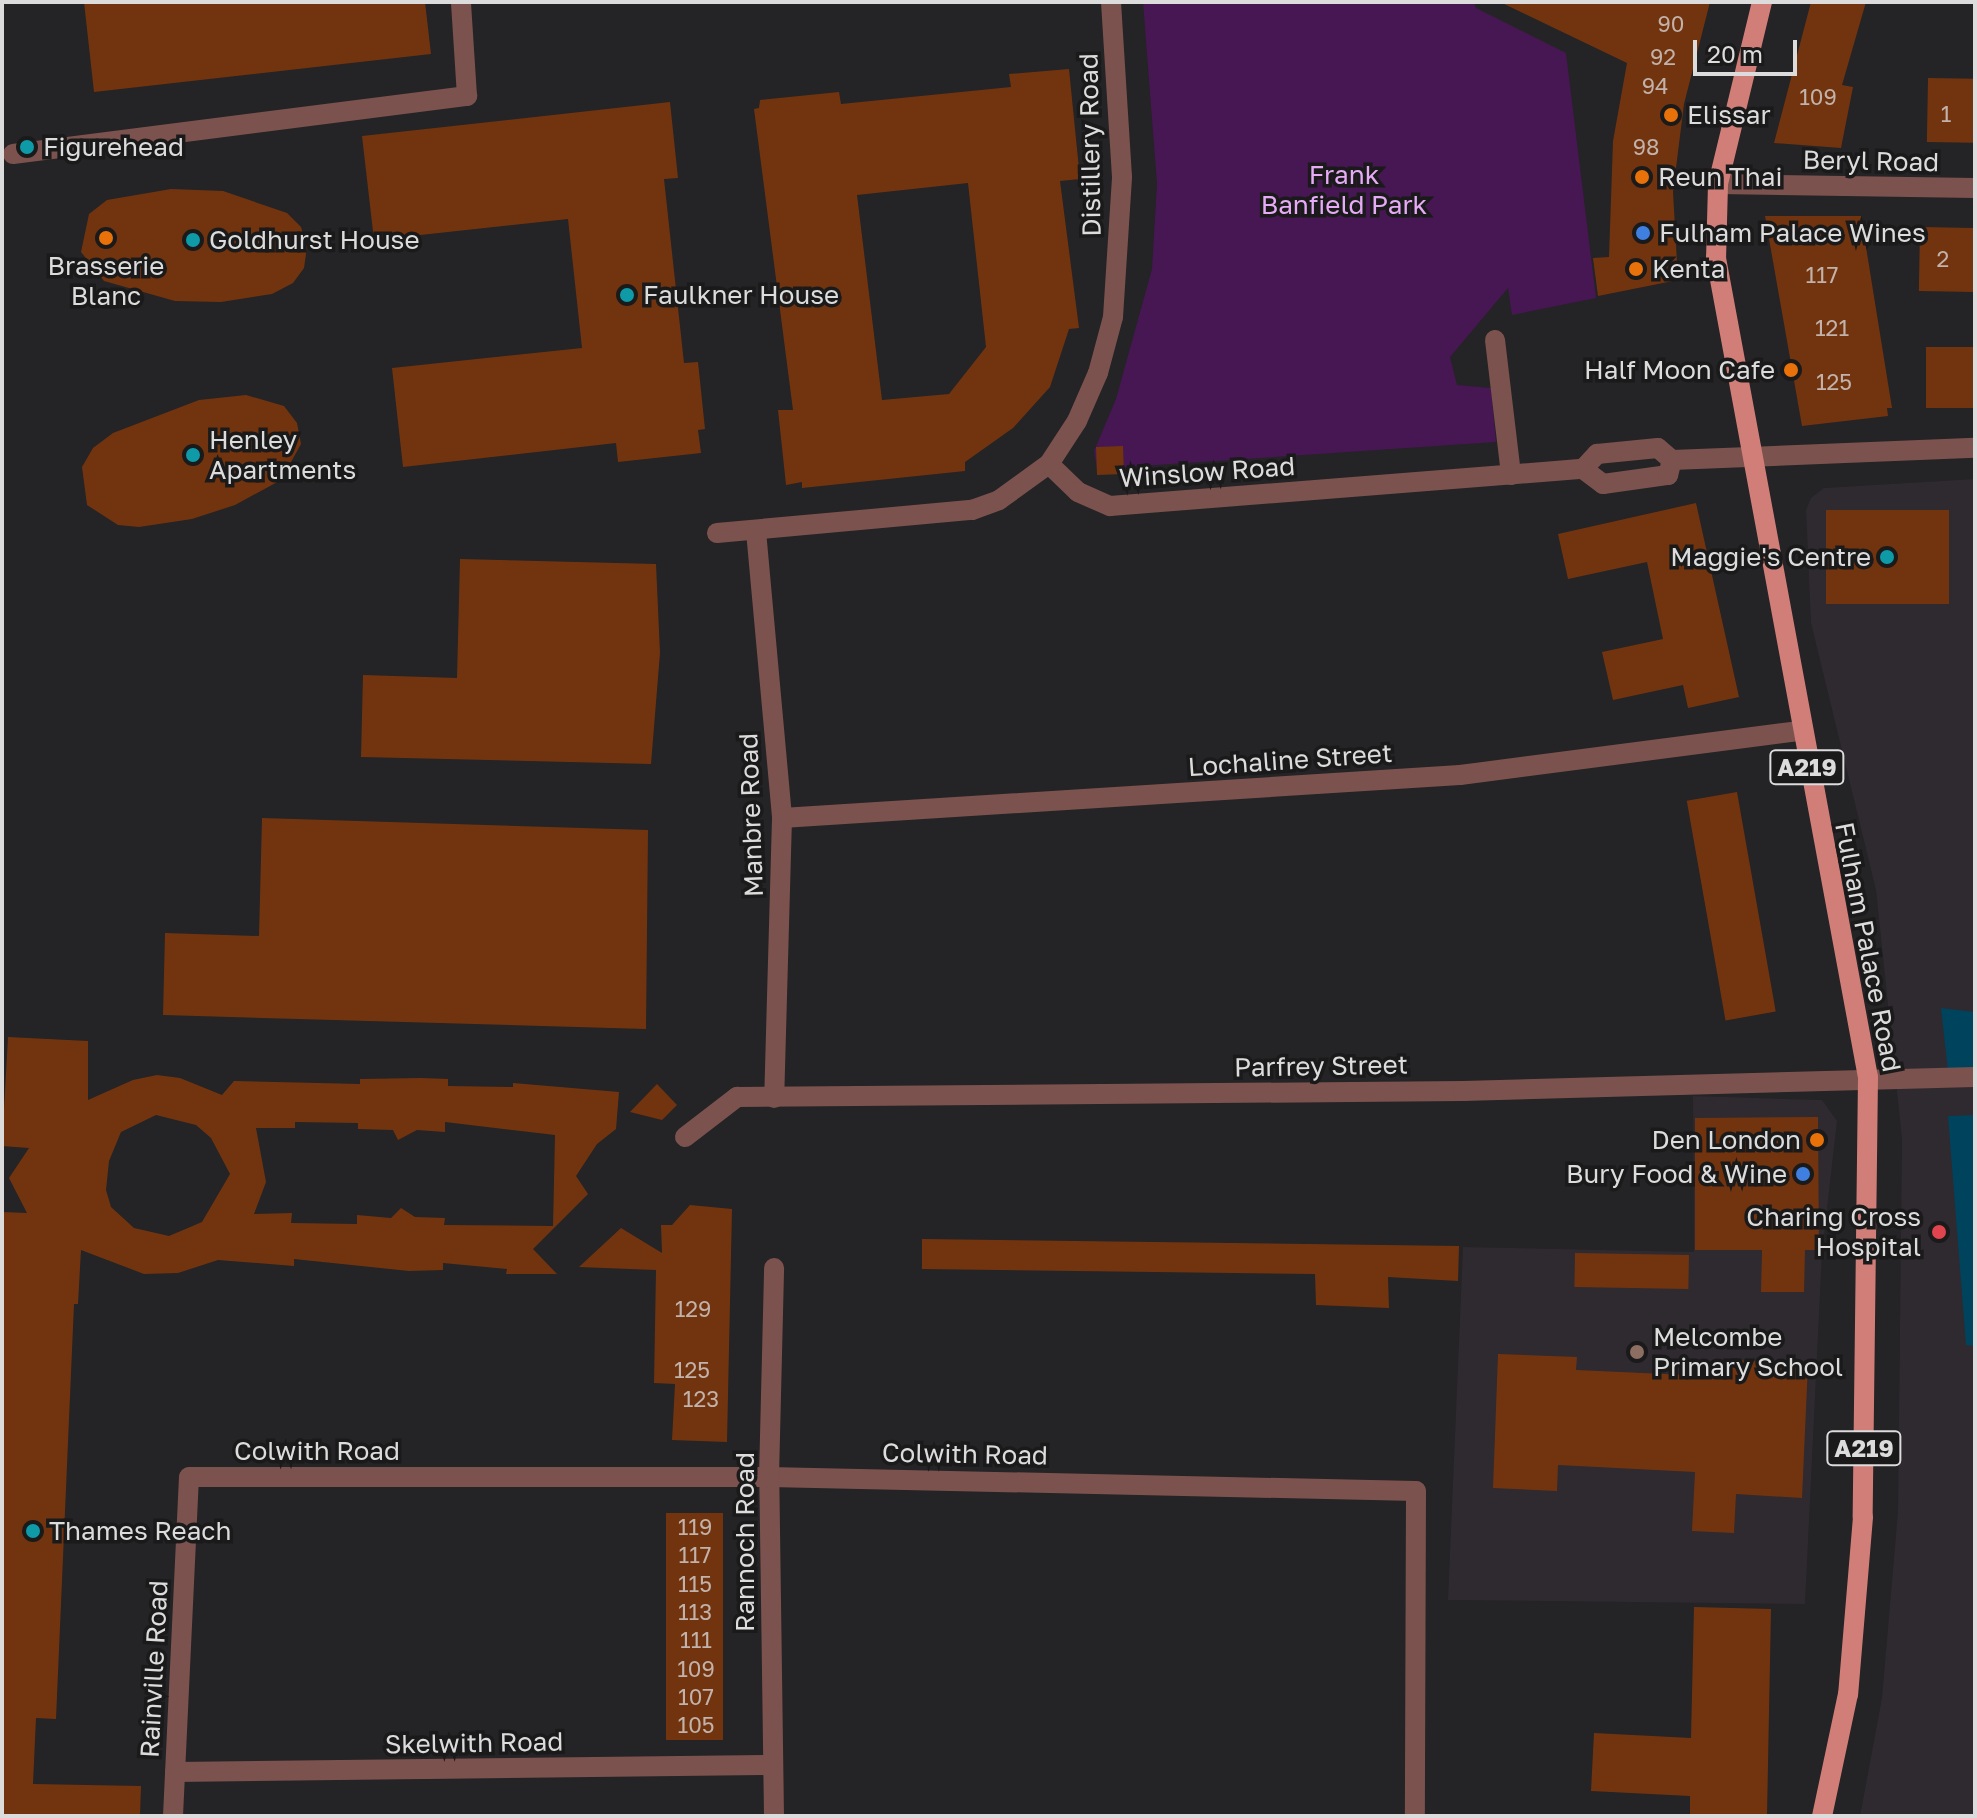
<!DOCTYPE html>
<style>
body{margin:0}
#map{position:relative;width:1977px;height:1818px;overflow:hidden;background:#242325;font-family:"Golos Text",sans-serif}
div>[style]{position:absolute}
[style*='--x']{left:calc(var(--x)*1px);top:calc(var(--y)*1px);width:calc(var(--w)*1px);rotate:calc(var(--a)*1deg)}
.built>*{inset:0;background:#2f2930}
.green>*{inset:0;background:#461752}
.water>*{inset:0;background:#00435d}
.building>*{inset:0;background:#72340f;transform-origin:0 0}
.street>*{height:20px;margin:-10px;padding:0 10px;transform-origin:10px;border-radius:10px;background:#7b524e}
.primary>*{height:20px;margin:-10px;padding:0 10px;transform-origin:10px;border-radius:10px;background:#d27e78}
.dots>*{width:22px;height:22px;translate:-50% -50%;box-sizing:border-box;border:4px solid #1b1a1b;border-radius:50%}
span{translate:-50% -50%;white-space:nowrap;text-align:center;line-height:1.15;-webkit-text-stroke:7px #1b1a1b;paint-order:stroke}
.number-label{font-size:22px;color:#c2b2aa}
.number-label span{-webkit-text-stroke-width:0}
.shield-label span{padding:2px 6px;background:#1b1a1b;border:2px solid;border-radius:6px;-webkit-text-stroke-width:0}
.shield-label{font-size:24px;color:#dddcdd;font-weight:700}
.poi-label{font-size:26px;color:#dddcdd}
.left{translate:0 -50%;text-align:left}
.right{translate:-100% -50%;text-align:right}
.street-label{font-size:26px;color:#dddcdd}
.park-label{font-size:26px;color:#e6aaf7}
.frame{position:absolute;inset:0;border:4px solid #dddcdd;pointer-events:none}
.scale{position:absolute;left:1693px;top:40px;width:104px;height:36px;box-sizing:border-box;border:4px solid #dddcdd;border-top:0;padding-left:10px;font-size:24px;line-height:28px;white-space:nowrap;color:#dddcdd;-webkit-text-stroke:6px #1b1a1b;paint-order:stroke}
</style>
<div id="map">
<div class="built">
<i style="clip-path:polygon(1975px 479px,1975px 1816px,1860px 1816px,1882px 1698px,1898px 1511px,1902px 1139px,1876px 890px,1811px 623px,1806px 510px,1811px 498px,1824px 488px)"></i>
<i style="clip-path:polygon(1693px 1096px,1822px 1100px,1837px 1121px,1822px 1253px,1805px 1604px,1448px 1600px,1463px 1247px,1694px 1252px)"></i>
</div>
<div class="green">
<i style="clip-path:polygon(1143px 2px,1474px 2px,1476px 8px,1566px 53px,1596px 298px,1512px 315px,1508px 288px,1450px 357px,1457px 385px,1491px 388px,1496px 442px,1097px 469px,1094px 451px,1116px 399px,1152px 269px,1157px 184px)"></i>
</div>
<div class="water">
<i style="clip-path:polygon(1941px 1008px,1975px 1012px,1975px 1074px,1948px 1071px)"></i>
<i style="clip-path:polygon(1975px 1115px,1975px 1346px,1966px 1345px,1948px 1116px)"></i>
</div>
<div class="building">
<i style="clip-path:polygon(84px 2px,425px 2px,431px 54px,94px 92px)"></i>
<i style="clip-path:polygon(1500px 2px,1710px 2px,1684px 104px,1673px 192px,1678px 280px,1598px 296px,1593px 258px,1609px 257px,1613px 141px,1627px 63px)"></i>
<i style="clip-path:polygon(1811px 2px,1866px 2px,1842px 85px,1853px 87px,1841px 148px,1774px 143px)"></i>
<i style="clip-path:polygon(evenodd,1069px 69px,1080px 179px,1060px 181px,1079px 328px,1069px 329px,1050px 387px,1013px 428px,965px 462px,965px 471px,802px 488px,802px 482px,786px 485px,778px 410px,793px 410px,754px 109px,759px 108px,760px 100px,839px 92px,841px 104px,1011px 87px,1009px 74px,1069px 69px,968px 183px,986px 347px,949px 394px,882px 400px,857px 195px,968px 183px)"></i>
<i style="left:1928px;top:78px;width:47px;height:64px;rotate:1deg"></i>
<i style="clip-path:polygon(670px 102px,678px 178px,664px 179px,684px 363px,698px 362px,705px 429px,698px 430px,701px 453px,618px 462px,616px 443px,403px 467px,392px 368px,582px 348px,568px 219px,374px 240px,362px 136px)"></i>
<i style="clip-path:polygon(171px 189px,223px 191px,287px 213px,301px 227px,307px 247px,304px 268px,293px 283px,272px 294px,221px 302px,175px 301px,104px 281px,81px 252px,89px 214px,107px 200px)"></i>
<i style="clip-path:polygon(1765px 216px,1861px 216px,1892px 408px,1887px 408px,1888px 416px,1802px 426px)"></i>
<i style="left:1920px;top:227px;width:55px;height:64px;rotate:1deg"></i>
<i style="left:1926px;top:347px;width:49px;height:61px"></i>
<i style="clip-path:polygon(246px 395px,284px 406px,297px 423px,301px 444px,281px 480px,235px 505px,192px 519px,139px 527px,118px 525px,87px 505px,82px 467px,93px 448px,113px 433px,199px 400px)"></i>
<i style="left:1123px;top:446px;width:28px;height:27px;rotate:88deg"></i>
<i style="clip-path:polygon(1696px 503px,1739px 697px,1688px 708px,1683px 685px,1613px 700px,1602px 652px,1663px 639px,1647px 562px,1568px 579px,1558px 534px)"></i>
<i style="left:1826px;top:510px;width:123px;height:94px"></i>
<i style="clip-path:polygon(460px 559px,656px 564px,660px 653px,651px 764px,361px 757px,363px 675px,457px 678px)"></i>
<i style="left:1737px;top:792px;width:223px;height:51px;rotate:80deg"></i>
<i style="clip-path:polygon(262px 818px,648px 830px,646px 1029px,163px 1015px,165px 933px,259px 936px)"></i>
<i style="clip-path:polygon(evenodd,8px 1037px,88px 1041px,88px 1100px,133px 1080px,157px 1075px,180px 1078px,222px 1095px,234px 1081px,360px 1084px,360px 1079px,421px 1078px,448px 1079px,448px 1086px,513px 1087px,513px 1083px,619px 1092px,616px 1129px,597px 1144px,576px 1176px,588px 1194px,533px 1249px,557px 1274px,506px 1274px,507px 1269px,443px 1263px,443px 1270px,409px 1271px,294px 1259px,294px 1266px,218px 1260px,178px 1273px,144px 1274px,81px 1250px,78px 1304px,74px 1304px,56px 1719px,36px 1718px,33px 1784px,141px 1786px,140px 1816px,2px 1816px,2px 1212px,27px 1213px,9px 1178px,29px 1148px,2px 1146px,8px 1037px,156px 1115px,196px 1125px,211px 1138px,230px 1174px,202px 1222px,169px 1236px,134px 1228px,111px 1207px,106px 1190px,109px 1161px,121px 1132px,156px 1115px,8px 1037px,295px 1122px,358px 1123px,358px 1129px,393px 1130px,398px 1140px,417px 1130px,445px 1132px,445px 1122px,555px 1135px,553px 1226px,444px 1225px,445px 1218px,415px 1217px,401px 1208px,391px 1218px,357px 1215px,357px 1224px,291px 1223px,292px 1213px,254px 1214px,266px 1182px,256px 1128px,295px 1128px,295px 1122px)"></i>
<i style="clip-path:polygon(657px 1084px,677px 1105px,662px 1120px,630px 1112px)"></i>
<i style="clip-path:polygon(1818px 1117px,1819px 1250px,1805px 1250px,1804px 1292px,1761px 1292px,1762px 1250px,1695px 1250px,1695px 1118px)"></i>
<i style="clip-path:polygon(690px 1205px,732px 1209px,727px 1442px,672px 1440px,675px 1384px,654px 1383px,656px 1270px,579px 1267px,621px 1228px,662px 1253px,661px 1225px,672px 1225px)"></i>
<i style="clip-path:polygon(922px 1239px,1459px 1246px,1458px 1281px,1388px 1277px,1389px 1308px,1316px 1305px,1315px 1274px,922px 1269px)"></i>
<i style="left:1575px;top:1253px;width:114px;height:34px;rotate:1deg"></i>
<i style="clip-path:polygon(1498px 1354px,1577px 1357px,1576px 1370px,1731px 1377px,1732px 1360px,1808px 1364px,1802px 1498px,1736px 1494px,1734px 1533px,1692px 1531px,1695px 1472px,1558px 1465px,1557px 1491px,1493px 1488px)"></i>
<i style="left:666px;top:1513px;width:57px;height:227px"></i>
<i style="clip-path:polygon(1694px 1607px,1771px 1609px,1767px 1816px,1690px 1816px,1690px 1796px,1591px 1791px,1594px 1733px,1691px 1738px)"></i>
</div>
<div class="street">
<i style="--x:13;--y:154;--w:458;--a:-7.3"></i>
<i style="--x:467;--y:96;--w:94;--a:-93.7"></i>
<i style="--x:1718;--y:184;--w:257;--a:0.9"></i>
<i style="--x:1495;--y:340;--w:136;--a:83.2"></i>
<i style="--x:1049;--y:464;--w:40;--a:44"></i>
<i style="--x:1078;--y:492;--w:35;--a:24"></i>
<i style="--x:1110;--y:506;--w:474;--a:-4.5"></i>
<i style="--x:1583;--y:469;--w:21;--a:-47"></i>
<i style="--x:1597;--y:454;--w:61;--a:-5.6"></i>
<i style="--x:1658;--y:448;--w:18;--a:41"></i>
<i style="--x:1672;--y:460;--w:303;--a:-2.3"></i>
<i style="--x:1583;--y:469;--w:25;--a:37"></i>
<i style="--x:1603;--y:484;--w:66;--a:-7.9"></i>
<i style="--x:1668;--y:475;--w:16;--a:-75"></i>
<i style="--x:756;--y:531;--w:288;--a:84.8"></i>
<i style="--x:782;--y:818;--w:280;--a:91.6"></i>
<i style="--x:717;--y:533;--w:256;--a:-5.2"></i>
<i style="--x:972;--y:510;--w:29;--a:-20"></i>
<i style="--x:999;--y:500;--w:62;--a:-35.8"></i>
<i style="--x:1049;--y:464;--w:51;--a:-56.9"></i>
<i style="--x:1077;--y:421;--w:52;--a:-66.4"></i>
<i style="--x:1098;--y:373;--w:58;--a:-75"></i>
<i style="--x:1113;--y:317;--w:140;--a:-86.3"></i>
<i style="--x:1122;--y:177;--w:175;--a:-93.6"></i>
<i style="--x:782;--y:818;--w:679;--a:-3.63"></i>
<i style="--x:1460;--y:775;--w:343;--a:-7.4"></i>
<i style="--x:685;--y:1137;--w:66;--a:-37.6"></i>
<i style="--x:737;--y:1097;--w:726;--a:-0.47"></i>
<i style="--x:1463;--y:1091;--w:512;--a:-1.57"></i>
<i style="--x:175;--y:1772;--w:598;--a:-0.67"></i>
<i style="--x:173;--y:1816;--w:339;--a:-87.3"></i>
<i style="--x:189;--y:1477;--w:580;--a:0"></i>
<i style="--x:769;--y:1477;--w:647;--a:1.24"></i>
<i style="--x:1416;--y:1491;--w:325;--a:90.2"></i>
<i style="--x:774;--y:1816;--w:339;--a:-90.8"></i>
<i style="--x:769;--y:1477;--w:209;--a:-88.6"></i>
</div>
<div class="primary">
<i style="--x:1762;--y:2;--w:187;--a:103.6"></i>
<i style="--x:1718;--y:184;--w:74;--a:91.5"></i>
<i style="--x:1716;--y:258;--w:833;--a:79.49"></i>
<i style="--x:1868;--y:1077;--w:440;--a:90.7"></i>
<i style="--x:1863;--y:1517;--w:178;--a:94.8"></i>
<i style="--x:1848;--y:1694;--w:125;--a:102"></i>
</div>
<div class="dots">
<i style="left:1671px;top:115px;background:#e8710a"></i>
<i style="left:27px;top:147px;background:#0f9aa8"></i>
<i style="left:1642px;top:177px;background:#e8710a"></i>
<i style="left:1643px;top:233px;background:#3f7fe0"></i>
<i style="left:106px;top:238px;background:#e8710a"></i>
<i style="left:193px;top:240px;background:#0f9aa8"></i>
<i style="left:1636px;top:269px;background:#e8710a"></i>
<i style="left:627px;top:295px;background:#0f9aa8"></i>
<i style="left:1791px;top:370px;background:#e8710a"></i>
<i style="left:193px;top:455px;background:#0f9aa8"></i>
<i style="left:1887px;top:557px;background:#0f9aa8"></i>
<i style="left:1817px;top:1140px;background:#e8710a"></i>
<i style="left:1803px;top:1174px;background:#3f7fe0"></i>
<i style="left:1939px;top:1232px;background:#e0444e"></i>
<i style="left:1637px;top:1352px;background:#8d6e63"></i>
<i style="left:33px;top:1531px;background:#0f9aa8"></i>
</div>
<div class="number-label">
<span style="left:1671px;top:24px">90</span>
<span style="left:1663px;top:57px">92</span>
<span style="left:1655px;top:86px">94</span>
<span style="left:1818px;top:97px">109</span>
<span style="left:1946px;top:114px">1</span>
<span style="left:1646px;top:147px">98</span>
<span style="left:1943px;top:259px">2</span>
<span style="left:1822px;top:275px">117</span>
<span style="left:1832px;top:328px">121</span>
<span style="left:1834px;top:382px">125</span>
<span style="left:693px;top:1309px">129</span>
<span style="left:692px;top:1370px">125</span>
<span style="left:701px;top:1399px">123</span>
<span style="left:695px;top:1527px">119</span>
<span style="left:695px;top:1555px">117</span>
<span style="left:695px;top:1584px">115</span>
<span style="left:695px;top:1612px">113</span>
<span style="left:696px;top:1640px">111</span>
<span style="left:696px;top:1669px">109</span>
<span style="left:696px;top:1697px">107</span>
<span style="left:696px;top:1725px">105</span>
</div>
<div class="shield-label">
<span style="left:1807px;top:767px">A219</span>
<span style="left:1864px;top:1448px">A219</span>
</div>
<div class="poi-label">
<span class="left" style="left:1687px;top:115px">Elissar</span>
<span class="left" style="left:43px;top:147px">Figurehead</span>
<span class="left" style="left:1658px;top:177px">Reun Thai</span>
<span class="left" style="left:1659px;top:233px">Fulham Palace Wines</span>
<span class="left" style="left:209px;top:240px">Goldhurst House</span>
<span style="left:106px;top:281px">Brasserie<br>Blanc</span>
<span class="left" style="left:1652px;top:269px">Kenta</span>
<span class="left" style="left:643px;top:295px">Faulkner House</span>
<span class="right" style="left:1775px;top:370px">Half Moon Cafe</span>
<span class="left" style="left:209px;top:455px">Henley<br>Apartments</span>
<span class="right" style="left:1871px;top:557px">Maggie's Centre</span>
<span class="right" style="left:1801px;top:1140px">Den London</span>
<span class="right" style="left:1787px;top:1174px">Bury Food &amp; Wine</span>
<span class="right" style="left:1921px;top:1232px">Charing Cross<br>Hospital</span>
<span class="left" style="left:1653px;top:1352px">Melcombe<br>Primary School</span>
<span class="left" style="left:49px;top:1531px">Thames Reach</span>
</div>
<div class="street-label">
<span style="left:1090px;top:145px;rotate:-91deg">Distillery Road</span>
<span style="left:1871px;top:161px;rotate:1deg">Beryl Road</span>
<span style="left:1207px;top:472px;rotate:-4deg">Winslow Road</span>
<span style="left:1290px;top:760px;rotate:-4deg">Lochaline Street</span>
<span style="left:751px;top:815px;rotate:-92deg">Manbre Road</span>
<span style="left:1868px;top:947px;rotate:79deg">Fulham Palace Road</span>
<span style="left:1321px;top:1066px;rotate:-1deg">Parfrey Street</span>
<span style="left:317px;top:1451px">Colwith Road</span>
<span style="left:965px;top:1454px;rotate:1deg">Colwith Road</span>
<span style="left:745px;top:1542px;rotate:-90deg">Rannoch Road</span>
<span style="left:154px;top:1669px;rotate:-87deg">Rainville Road</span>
<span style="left:474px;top:1743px;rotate:-1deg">Skelwith Road</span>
</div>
<div class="park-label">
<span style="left:1344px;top:190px">Frank<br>Banfield Park</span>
</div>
<div class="frame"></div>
<div class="scale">20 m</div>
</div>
